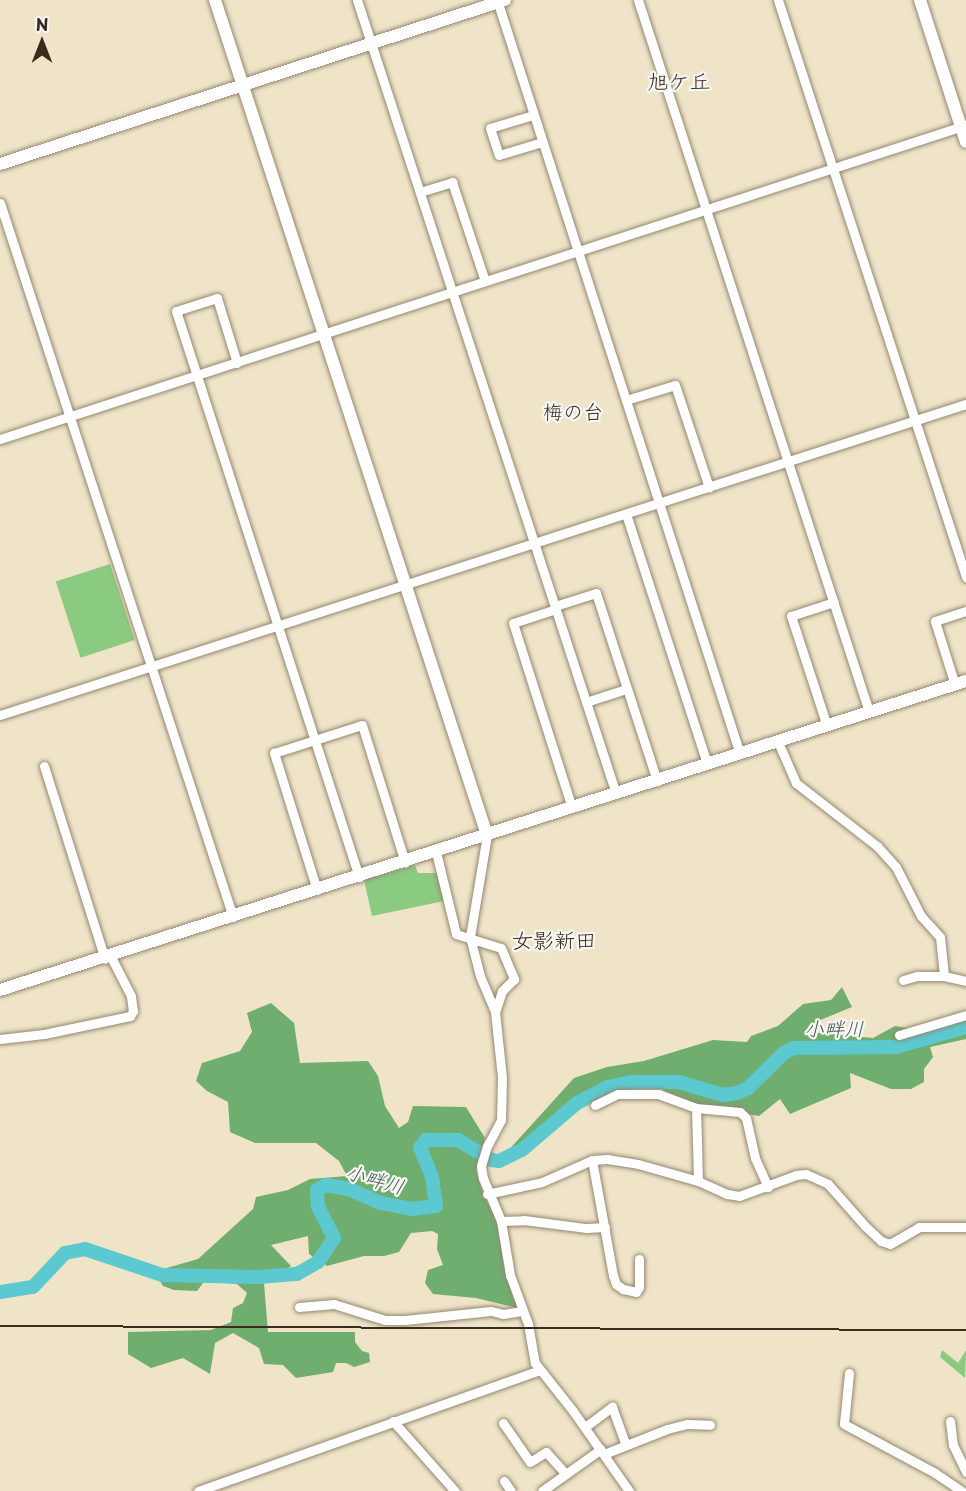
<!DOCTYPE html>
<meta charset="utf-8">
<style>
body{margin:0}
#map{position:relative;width:966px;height:1491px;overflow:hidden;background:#efe4c8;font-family:"Playpen Sans","Klee One",sans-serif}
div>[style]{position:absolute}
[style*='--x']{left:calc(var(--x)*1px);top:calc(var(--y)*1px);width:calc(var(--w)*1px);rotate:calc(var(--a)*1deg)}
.green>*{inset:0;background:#8bca81;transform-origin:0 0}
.forest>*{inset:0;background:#70ae6f}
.river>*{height:14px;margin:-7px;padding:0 7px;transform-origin:7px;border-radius:7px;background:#5bc9cf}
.roads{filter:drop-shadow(0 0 2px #958773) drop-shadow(0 0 2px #958773)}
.street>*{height:9px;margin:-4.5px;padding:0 4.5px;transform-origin:4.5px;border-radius:4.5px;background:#fff}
.secondary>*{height:12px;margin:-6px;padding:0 6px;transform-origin:6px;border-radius:6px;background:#fff}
.rail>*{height:2px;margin:-1px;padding:0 1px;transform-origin:1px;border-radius:1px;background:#3b2a1e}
span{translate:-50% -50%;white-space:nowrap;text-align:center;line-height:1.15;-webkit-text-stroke:4.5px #f6f6f2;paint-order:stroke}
.neighbourhood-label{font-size:20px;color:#3b2a1e}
.water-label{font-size:20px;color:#455a53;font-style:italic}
.quarter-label{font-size:21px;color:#3b2a1e}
.north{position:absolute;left:12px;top:12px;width:60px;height:60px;-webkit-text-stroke:4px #f6f6f2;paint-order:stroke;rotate:0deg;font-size:16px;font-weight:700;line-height:24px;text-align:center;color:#3b2a1e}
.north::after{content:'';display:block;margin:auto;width:21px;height:27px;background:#3b2a1e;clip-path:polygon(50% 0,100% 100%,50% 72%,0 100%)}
</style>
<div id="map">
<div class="green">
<i style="left:110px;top:564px;width:80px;height:57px;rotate:72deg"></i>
<i style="clip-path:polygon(415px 865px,418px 873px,438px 873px,444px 901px,372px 916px,364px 880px)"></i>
<i style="clip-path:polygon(942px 1350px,958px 1363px,966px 1350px,965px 1378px,940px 1357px)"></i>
</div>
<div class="forest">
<i style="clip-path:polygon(842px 987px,852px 1007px,818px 1021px,809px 1032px,873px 1038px,895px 1026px,930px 1032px,966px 1022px,966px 1039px,930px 1047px,933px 1057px,924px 1069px,924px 1082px,911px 1089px,891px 1089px,850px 1073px,851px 1088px,790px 1114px,780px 1099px,759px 1116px,697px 1105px,659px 1088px,614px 1090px,554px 1119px,529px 1140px,506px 1153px,574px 1078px,607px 1067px,644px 1061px,713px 1040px,747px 1042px,751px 1036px,778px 1026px,803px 1004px,831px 1000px)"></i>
<i style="clip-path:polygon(271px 1003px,294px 1023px,300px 1063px,368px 1061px,378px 1076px,385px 1106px,399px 1128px,408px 1122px,413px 1106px,466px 1107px,485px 1138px,476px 1171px,484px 1196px,499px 1223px,517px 1308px,476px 1298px,433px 1294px,425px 1283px,428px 1270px,443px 1265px,437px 1249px,438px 1234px,432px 1231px,411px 1233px,399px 1252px,384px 1256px,364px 1256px,327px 1266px,309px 1254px,308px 1236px,271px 1245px,291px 1266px,264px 1283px,268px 1332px,355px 1332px,355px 1342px,362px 1351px,369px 1353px,370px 1362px,354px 1367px,346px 1363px,336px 1363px,333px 1372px,296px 1378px,283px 1365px,264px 1364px,259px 1348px,233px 1333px,215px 1343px,210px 1374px,183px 1358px,151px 1368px,128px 1354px,128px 1332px,211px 1330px,231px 1322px,233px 1308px,243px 1303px,247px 1293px,237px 1284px,213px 1282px,203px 1283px,197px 1291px,174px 1290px,163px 1286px,159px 1279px,163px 1269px,198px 1259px,253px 1209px,256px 1197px,288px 1190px,310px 1179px,347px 1176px,339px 1161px,316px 1143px,255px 1143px,230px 1132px,228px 1102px,207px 1091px,196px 1081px,202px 1063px,240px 1051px,252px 1032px,247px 1013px)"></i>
</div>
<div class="river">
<i style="--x:0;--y:1292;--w:33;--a:-9"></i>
<i style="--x:33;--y:1287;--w:47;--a:-46.7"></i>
<i style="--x:65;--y:1253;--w:20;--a:-11"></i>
<i style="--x:85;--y:1249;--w:81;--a:18.7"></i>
<i style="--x:162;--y:1275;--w:98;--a:1.2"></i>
<i style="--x:260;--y:1277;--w:37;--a:-5"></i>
<i style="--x:297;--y:1274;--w:24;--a:-30"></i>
<i style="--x:318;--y:1262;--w:29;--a:-56"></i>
<i style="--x:334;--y:1238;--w:36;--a:-117"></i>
<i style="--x:318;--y:1206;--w:16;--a:-94"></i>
<i style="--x:317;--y:1190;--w:10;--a:-29"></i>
<i style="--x:326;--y:1185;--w:23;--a:10"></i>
<i style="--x:349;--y:1189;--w:35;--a:24"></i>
<i style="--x:381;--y:1203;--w:31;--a:11"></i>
<i style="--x:411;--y:1209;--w:25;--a:-7"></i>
<i style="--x:436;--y:1206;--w:29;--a:-98"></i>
<i style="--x:432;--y:1177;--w:31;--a:-112"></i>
<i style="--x:420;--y:1148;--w:10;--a:-53"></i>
<i style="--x:426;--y:1140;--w:32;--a:0"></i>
<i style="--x:458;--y:1140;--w:39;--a:31"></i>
<i style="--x:491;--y:1160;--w:8;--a:7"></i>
<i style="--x:499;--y:1161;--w:25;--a:-26"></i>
<i style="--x:522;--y:1150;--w:72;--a:-40.5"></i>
<i style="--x:577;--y:1103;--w:35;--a:-27"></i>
<i style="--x:608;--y:1087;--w:25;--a:-12"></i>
<i style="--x:632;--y:1082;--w:47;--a:0"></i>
<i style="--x:679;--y:1082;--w:46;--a:16.5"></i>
<i style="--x:723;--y:1095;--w:14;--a:-8"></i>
<i style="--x:737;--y:1093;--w:12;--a:-24"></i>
<i style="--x:748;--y:1088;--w:50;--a:-44.2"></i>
<i style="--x:784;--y:1053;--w:11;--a:-27"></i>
<i style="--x:794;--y:1048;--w:102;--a:-0.6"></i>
<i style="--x:896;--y:1047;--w:73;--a:-15.9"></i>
</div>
<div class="roads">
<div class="street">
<i style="--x:357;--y:0;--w:835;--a:71.93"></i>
<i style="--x:497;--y:0;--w:792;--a:72.14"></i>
<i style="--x:638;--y:0;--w:749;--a:72.02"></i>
<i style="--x:778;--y:0;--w:607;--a:71.95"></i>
<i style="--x:533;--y:115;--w:45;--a:163.2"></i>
<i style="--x:490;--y:128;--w:28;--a:72"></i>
<i style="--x:499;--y:155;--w:45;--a:-16.8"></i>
<i style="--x:420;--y:192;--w:34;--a:-17"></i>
<i style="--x:452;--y:182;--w:104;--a:71.6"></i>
<i style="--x:0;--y:203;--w:751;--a:71.93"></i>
<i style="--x:237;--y:363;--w:68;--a:-107.1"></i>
<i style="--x:217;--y:298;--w:43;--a:162.4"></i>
<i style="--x:176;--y:311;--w:595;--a:72.08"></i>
<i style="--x:626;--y:400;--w:51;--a:-17"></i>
<i style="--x:675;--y:385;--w:108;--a:71.6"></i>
<i style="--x:0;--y:439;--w:1016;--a:-18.01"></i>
<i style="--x:626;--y:514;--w:263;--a:72"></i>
<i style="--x:555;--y:606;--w:43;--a:-17.6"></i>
<i style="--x:596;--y:593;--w:198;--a:72"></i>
<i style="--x:556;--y:609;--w:45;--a:162"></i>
<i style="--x:513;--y:623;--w:194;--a:72.3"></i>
<i style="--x:955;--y:685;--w:67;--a:-107.4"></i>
<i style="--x:935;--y:621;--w:33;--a:-18"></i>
<i style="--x:586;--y:702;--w:42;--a:-18"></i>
<i style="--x:0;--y:715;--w:1015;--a:-17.85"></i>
<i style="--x:827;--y:726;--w:116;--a:-108.1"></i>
<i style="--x:791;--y:616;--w:45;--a:-18"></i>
<i style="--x:778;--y:742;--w:45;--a:66.3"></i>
<i style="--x:796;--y:783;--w:103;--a:37.9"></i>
<i style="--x:877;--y:846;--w:28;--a:48"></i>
<i style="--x:896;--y:867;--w:55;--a:63"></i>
<i style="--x:921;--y:916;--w:28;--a:48"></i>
<i style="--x:940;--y:937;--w:39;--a:84"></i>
<i style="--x:44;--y:766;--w:202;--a:72.5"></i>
<i style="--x:487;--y:835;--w:103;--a:99.5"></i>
<i style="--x:470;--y:937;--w:40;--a:75.6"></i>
<i style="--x:480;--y:976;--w:39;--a:67"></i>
<i style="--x:495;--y:1012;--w:65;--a:83.9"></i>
<i style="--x:502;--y:1077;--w:43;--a:91.3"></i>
<i style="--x:501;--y:1120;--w:30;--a:118"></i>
<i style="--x:487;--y:1146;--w:21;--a:107"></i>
<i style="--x:481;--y:1166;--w:12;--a:81"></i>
<i style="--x:483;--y:1178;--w:47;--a:67.3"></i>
<i style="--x:501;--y:1221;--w:55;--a:80.5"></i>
<i style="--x:510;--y:1275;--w:52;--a:69.8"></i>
<i style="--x:528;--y:1324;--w:40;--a:80"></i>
<i style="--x:535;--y:1363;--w:61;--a:51.6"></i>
<i style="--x:573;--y:1411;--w:98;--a:55"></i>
<i style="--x:436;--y:852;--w:84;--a:76.3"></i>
<i style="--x:456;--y:934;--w:47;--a:17.3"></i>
<i style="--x:501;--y:948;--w:34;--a:67"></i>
<i style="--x:514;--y:979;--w:17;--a:135"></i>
<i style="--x:502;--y:991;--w:22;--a:108"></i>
<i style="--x:317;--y:890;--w:144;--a:-107.4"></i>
<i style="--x:274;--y:753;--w:92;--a:-17.7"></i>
<i style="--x:362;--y:725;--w:144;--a:72.6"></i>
<i style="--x:903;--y:980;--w:15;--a:-16"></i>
<i style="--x:917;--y:976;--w:27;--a:0"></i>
<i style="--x:944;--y:976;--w:23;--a:13"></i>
<i style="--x:899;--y:1035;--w:70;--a:-16.6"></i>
<i style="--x:0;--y:1039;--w:44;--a:-6.5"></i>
<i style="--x:44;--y:1034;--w:88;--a:-11.8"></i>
<i style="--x:130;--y:1016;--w:6;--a:-59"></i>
<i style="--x:133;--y:1011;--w:15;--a:-98"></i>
<i style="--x:131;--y:996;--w:44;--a:-117.1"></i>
<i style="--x:595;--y:1105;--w:25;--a:-26"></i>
<i style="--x:618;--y:1094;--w:40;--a:0"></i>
<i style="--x:658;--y:1094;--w:40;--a:20.2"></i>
<i style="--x:696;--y:1108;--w:44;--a:5.2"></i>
<i style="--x:740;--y:1112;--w:8;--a:45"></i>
<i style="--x:746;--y:1118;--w:41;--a:77.3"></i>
<i style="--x:755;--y:1158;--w:32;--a:66"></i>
<i style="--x:696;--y:1108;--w:73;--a:88.4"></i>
<i style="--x:592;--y:1160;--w:117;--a:79.7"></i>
<i style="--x:613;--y:1275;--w:9;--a:72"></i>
<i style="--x:616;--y:1284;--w:9;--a:36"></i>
<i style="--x:623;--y:1289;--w:13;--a:13"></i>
<i style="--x:636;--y:1292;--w:6;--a:-59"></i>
<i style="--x:639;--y:1287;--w:28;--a:-90"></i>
<i style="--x:487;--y:1194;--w:56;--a:-12.3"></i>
<i style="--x:542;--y:1182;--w:55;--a:-23.7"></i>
<i style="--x:592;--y:1160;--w:15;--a:-4"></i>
<i style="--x:607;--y:1159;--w:31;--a:9"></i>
<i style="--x:638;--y:1164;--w:62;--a:15.8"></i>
<i style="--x:698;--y:1181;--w:32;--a:24"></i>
<i style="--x:727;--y:1194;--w:12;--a:9"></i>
<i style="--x:739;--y:1196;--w:61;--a:-20.2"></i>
<i style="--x:796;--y:1175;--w:10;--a:-6"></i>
<i style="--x:806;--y:1174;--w:24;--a:24"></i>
<i style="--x:828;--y:1184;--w:56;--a:48.6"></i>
<i style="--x:865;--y:1226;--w:22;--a:43"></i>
<i style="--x:881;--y:1241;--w:9;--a:18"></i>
<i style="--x:890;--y:1244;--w:34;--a:-30"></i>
<i style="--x:919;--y:1227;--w:47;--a:0"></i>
<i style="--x:501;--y:1221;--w:23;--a:-2"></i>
<i style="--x:524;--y:1220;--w:63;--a:7.4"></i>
<i style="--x:586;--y:1228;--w:19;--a:-3"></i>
<i style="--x:299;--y:1307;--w:35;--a:-5"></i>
<i style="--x:334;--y:1304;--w:53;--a:17.4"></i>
<i style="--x:385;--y:1320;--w:20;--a:0"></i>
<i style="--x:405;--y:1320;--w:86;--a:-6"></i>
<i style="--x:491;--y:1311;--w:12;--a:14"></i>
<i style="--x:503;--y:1314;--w:20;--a:-9"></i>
<i style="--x:849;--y:1373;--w:51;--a:95.6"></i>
<i style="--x:844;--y:1424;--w:103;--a:28.3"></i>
<i style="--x:935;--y:1473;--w:32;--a:34"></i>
<i style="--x:393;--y:1421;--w:94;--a:48.5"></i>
<i style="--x:950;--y:1421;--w:24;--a:83"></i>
<i style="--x:953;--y:1445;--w:30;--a:64"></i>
<i style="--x:503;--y:1423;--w:47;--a:55.3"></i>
<i style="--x:530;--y:1462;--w:19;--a:-32"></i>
<i style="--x:546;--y:1452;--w:28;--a:48"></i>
<i style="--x:585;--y:1427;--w:34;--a:-37"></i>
<i style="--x:612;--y:1407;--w:38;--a:70"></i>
<i style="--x:604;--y:1454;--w:68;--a:-21.6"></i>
<i style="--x:667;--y:1429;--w:21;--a:-14"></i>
<i style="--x:687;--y:1424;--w:23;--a:2"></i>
<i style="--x:504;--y:1481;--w:12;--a:55"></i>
<i style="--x:198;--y:1491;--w:362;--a:-19.5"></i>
<i style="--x:542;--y:1491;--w:72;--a:-35.4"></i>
</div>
<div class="secondary">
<i style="--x:215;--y:0;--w:878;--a:71.96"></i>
<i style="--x:920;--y:0;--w:149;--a:72.1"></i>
<i style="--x:0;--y:164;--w:531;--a:-17.99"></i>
<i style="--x:0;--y:990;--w:1014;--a:-17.74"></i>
</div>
</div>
<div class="rail">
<i style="--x:0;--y:1326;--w:966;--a:0.24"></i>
</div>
<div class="neighbourhood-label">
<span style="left:573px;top:411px">梅の台</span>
</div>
<div class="water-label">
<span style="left:834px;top:1028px">小畔川</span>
<span style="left:375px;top:1179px;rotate:16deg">小畔川</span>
</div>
<div class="quarter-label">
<span style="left:679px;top:80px">旭ケ丘</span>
<span style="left:554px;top:939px">女影新田</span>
</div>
<div class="north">N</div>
</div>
